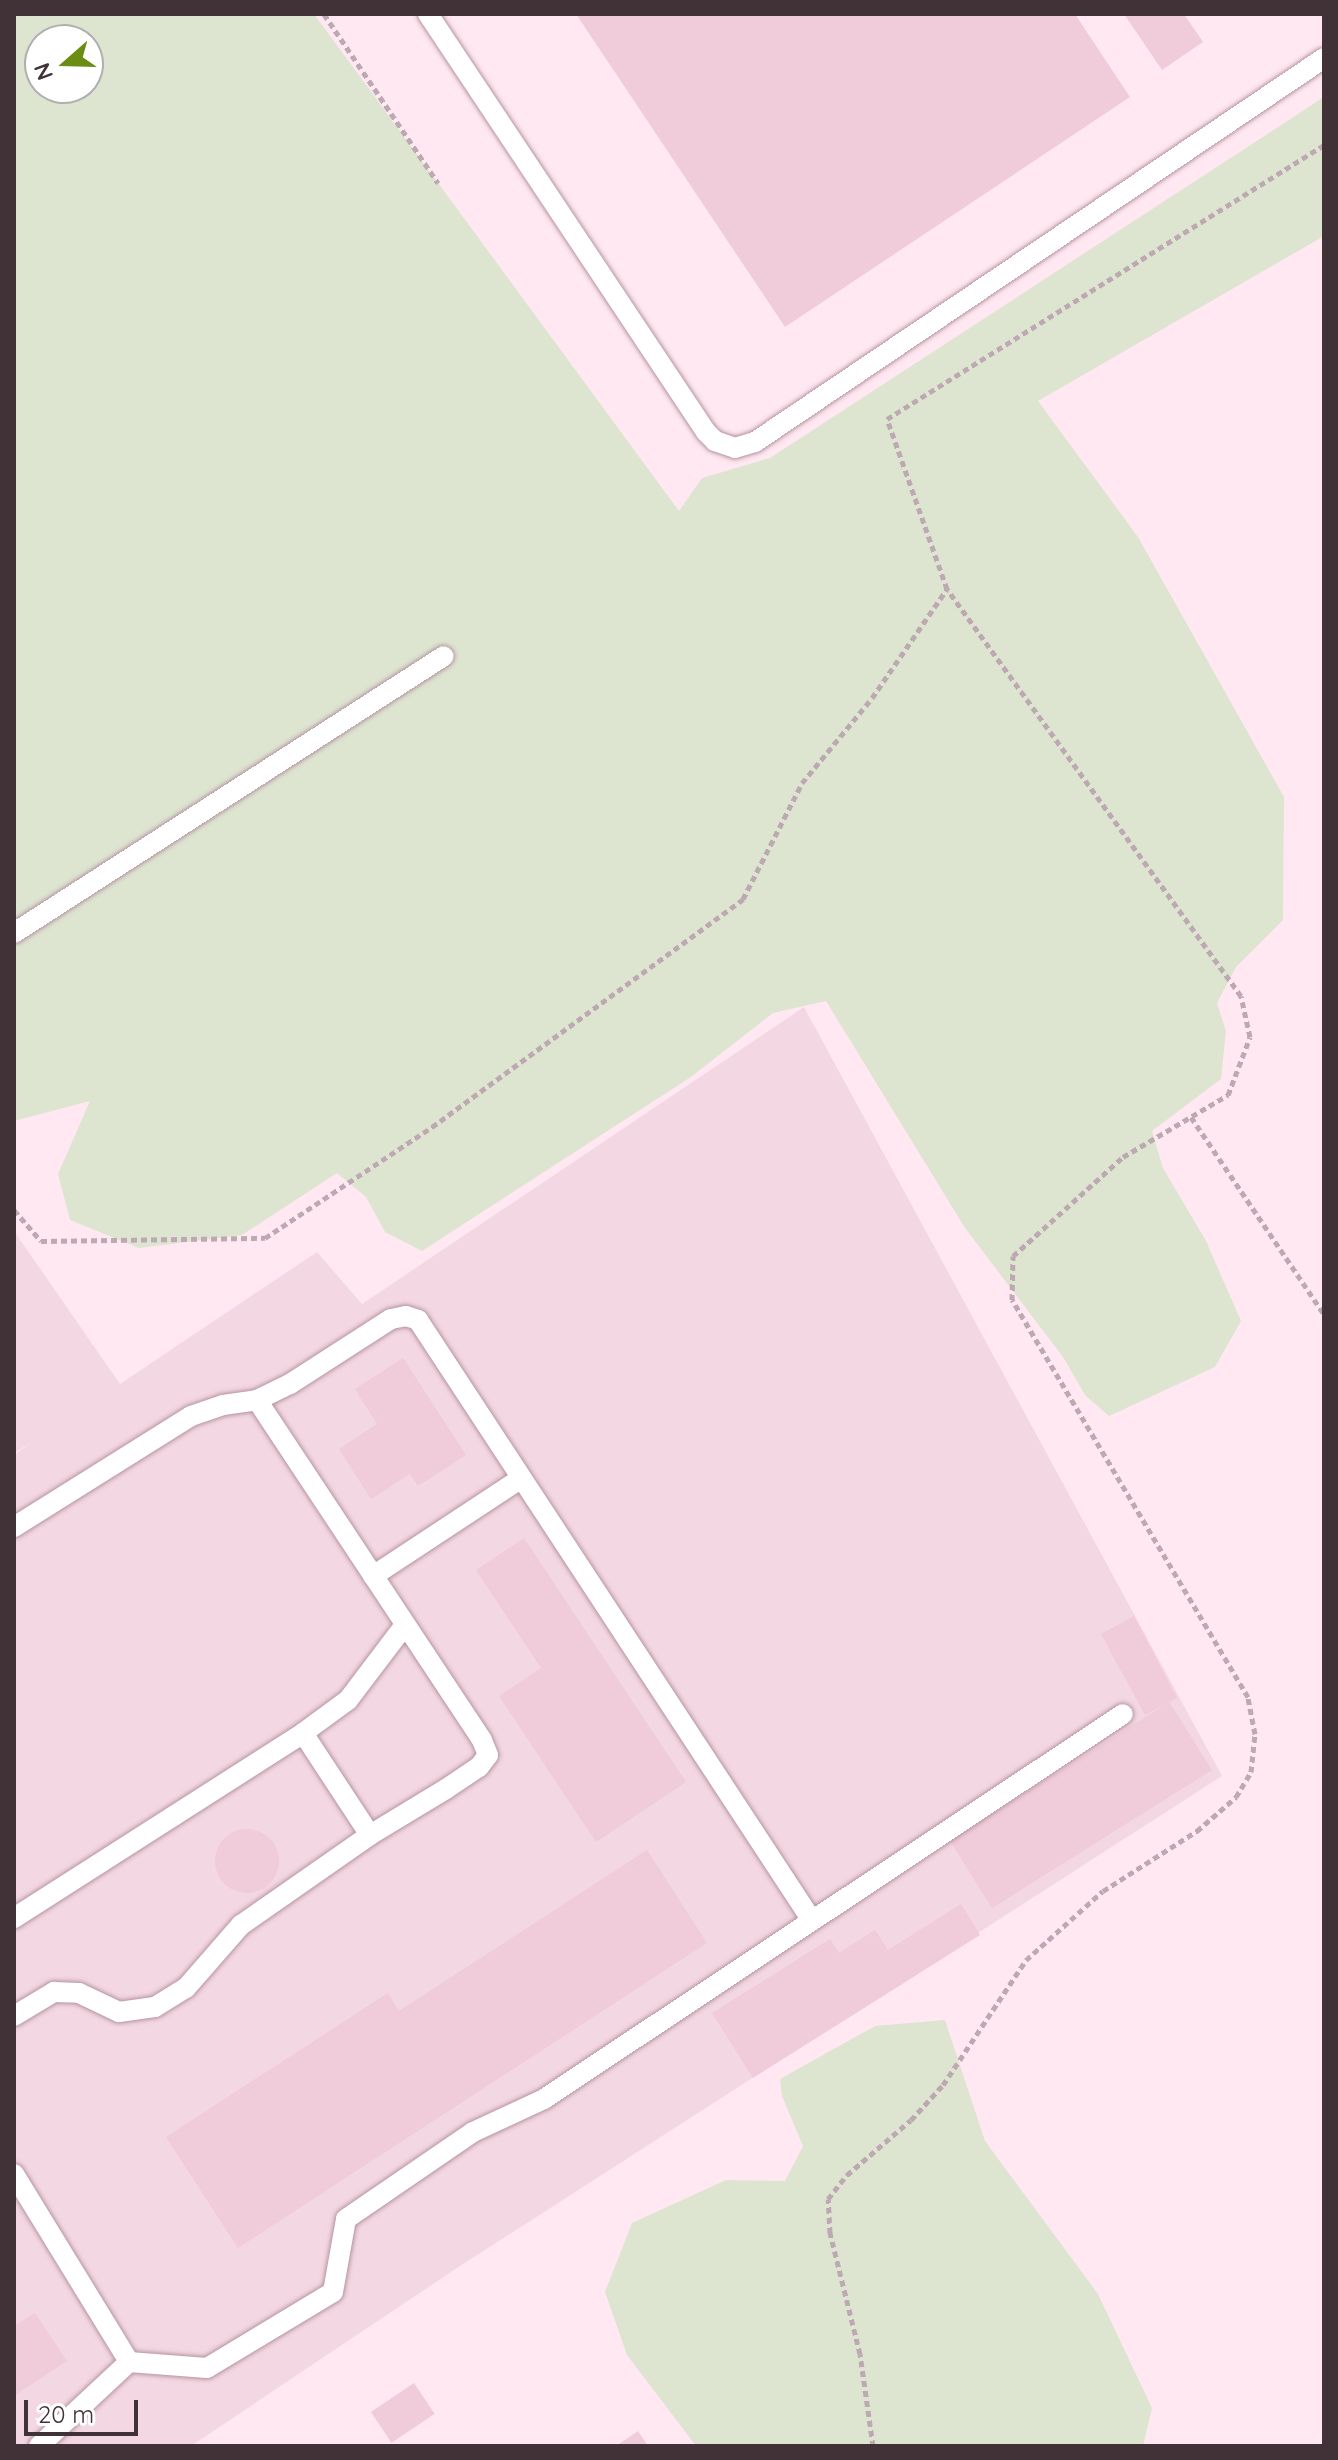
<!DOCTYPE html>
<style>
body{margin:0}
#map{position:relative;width:1338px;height:2460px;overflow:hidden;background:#ffe8f1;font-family:Quicksand,sans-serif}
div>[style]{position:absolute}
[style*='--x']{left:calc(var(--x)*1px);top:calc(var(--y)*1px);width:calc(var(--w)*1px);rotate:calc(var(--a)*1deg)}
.built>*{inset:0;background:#f3d7e2}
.green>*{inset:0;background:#dde5d1}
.building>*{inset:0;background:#f0cbd9;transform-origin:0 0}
.round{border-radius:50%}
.path>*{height:5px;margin-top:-2.5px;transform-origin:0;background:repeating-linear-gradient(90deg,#bda9b1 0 6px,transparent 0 10px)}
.roads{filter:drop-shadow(0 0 2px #b694a1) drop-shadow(0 0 2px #b694a1)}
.service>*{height:20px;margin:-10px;padding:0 10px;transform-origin:10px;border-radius:10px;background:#fff}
span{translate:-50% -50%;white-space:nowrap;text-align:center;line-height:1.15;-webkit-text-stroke:6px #fff;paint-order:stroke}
.frame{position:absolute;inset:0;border:16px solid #413238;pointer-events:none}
.north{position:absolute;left:24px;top:24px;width:80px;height:80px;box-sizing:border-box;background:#fff;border:2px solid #b3adaf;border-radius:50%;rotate:250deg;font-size:22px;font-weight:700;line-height:32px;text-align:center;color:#413238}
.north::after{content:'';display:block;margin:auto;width:28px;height:36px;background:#6b8d13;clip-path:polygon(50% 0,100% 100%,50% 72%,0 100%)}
.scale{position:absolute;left:24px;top:2400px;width:114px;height:36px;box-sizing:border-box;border:4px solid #413238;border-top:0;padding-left:10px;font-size:24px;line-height:28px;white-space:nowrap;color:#413238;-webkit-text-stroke:6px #fff;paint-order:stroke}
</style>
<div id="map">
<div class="built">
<i style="clip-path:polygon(804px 1007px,1222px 1776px,460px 2266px,191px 2446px,14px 2446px,14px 1455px,32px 1442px,14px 1453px,14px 1231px,120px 1384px,317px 1252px,362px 1304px)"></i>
</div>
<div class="green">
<i style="clip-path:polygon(evenodd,14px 14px,314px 14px,679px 511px,702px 478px,770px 458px,1324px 97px,1324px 236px,1038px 401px,1138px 537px,1284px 797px,1283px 920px,1236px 967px,1217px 1003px,1226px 1031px,1221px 1079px,1152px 1131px,1163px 1168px,1206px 1241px,1241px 1321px,1215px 1367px,1109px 1416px,1085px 1395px,1063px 1357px,965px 1228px,826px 1001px,773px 1013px,691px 1077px,422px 1251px,385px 1232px,366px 1197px,337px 1173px,242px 1235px,139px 1248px,70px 1220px,58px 1174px,90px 1101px,14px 1121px,14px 14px,40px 40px,88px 40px,88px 88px,40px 88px,40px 40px)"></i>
<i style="clip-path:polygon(945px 2020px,985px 2141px,1098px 2294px,1152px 2408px,1143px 2446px,696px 2446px,627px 2355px,605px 2292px,632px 2223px,726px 2180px,785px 2181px,803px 2146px,782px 2096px,780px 2079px,875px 2026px)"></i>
</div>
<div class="building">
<i style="clip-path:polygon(576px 14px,1075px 14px,1130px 97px,785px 327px)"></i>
<i style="clip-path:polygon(1124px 14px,1184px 14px,1203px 42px,1162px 70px)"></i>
<i style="clip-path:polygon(403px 1358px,466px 1455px,418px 1486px,410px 1474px,371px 1499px,339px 1449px,377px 1424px,355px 1389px)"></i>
<i style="clip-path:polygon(524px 1538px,686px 1782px,596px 1842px,499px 1696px,541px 1668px,476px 1570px)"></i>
<i style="clip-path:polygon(1134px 1616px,1177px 1698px,1169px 1702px,1212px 1770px,992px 1908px,950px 1841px,1166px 1704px,1145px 1715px,1101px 1634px)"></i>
<i class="round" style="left:215px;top:1829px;width:64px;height:64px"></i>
<i style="clip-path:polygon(647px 1850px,707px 1943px,238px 2248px,166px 2137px,388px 1993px,399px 2011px)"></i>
<i style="clip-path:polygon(961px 1904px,980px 1935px,753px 2078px,712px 2013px,830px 1939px,839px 1953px,875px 1930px,888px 1950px)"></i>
<i style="clip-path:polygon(35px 2313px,67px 2361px,14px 2396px,14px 2326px)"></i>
<i style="left:414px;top:2383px;width:37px;height:52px;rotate:56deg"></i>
<i style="clip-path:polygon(638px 2431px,648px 2446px,616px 2446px)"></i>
</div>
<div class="path">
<i style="--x:324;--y:14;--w:204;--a:56"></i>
<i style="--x:1191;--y:1117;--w:238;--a:56"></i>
<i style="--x:14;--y:1210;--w:41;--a:48.9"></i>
<i style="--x:41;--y:1241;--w:224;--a:-0.8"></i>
<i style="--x:265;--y:1238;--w:201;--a:-33.6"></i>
<i style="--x:432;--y:1127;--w:386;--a:-36.2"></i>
<i style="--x:743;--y:899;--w:130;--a:-63"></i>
<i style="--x:802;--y:783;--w:110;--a:-50.5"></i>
<i style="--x:872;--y:698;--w:132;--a:-55.5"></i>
<i style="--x:873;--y:2446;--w:93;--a:-98"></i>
<i style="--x:860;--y:2354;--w:125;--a:-103.9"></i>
<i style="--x:830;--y:2233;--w:34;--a:-93"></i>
<i style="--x:828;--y:2199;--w:31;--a:-52"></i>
<i style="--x:847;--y:2175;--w:84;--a:-40.7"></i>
<i style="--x:911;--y:2120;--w:47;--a:-47.6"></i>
<i style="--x:943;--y:2085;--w:150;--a:-56.4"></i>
<i style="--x:1026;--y:1960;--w:103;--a:-41.9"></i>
<i style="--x:1103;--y:1891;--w:112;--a:-32.6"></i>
<i style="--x:1197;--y:1831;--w:52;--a:-41.1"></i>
<i style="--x:1236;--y:1797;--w:29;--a:-59"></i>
<i style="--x:1251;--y:1772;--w:38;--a:-84"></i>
<i style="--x:1255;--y:1734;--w:38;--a:-101"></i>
<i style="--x:1248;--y:1697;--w:462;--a:-120.7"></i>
<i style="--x:1012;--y:1300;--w:44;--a:-88.7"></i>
<i style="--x:1013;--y:1256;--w:148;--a:-42"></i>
<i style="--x:1123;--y:1157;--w:122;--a:-30.6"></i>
<i style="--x:1228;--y:1095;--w:62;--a:-69.2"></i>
<i style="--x:1250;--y:1037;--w:42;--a:-102.4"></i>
<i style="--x:1241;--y:996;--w:502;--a:-125.84"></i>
<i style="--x:947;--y:589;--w:180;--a:-109.4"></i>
<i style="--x:887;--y:419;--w:516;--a:-32.09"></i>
</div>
<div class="roads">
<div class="service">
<i style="--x:428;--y:14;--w:502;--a:56.37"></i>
<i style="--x:706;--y:432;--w:13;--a:45"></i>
<i style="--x:715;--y:441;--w:21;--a:19"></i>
<i style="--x:735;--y:448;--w:21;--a:-17"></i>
<i style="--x:755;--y:442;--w:686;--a:-34.01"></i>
<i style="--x:14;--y:933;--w:511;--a:-32.79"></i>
<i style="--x:14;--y:1527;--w:209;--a:-32.1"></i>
<i style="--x:191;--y:1416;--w:34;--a:-19"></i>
<i style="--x:223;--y:1405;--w:34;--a:-8"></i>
<i style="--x:257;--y:1400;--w:37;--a:-26"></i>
<i style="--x:290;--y:1384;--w:120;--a:-32.8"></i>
<i style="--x:391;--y:1319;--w:15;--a:-11"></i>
<i style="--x:406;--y:1316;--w:13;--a:18"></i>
<i style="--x:418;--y:1320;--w:716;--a:56.73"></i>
<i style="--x:373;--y:1576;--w:176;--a:-33.4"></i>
<i style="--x:303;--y:1733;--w:122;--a:56.7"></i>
<i style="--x:14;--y:1918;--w:343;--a:-32.6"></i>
<i style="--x:303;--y:1733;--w:56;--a:-36.3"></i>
<i style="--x:348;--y:1700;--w:94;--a:-52.8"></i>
<i style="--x:14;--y:2016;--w:47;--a:-31"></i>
<i style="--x:54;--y:1992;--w:25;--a:2"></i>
<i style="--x:79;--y:1993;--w:44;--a:25.4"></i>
<i style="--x:119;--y:2012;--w:36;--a:-8"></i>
<i style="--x:155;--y:2007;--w:36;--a:-32"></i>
<i style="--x:186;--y:1988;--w:84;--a:-48.9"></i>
<i style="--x:241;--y:1925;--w:157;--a:-34.9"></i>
<i style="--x:370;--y:1835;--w:89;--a:-31.2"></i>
<i style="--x:446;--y:1789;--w:40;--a:-34"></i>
<i style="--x:479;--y:1767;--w:15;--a:-53"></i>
<i style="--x:488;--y:1755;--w:16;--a:-112"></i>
<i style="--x:482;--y:1740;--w:408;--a:-123.5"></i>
<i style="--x:14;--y:2174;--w:220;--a:58.5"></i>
<i style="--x:129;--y:2362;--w:78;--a:4.4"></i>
<i style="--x:207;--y:2368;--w:147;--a:-31.1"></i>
<i style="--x:333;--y:2292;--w:74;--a:-79.9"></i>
<i style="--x:346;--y:2219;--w:154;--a:-34.4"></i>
<i style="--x:473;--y:2132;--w:78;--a:-24.9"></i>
<i style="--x:544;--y:2099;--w:695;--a:-33.62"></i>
<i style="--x:39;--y:2446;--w:123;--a:-43"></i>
</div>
</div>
<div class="frame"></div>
<div class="north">N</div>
<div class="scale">20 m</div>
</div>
